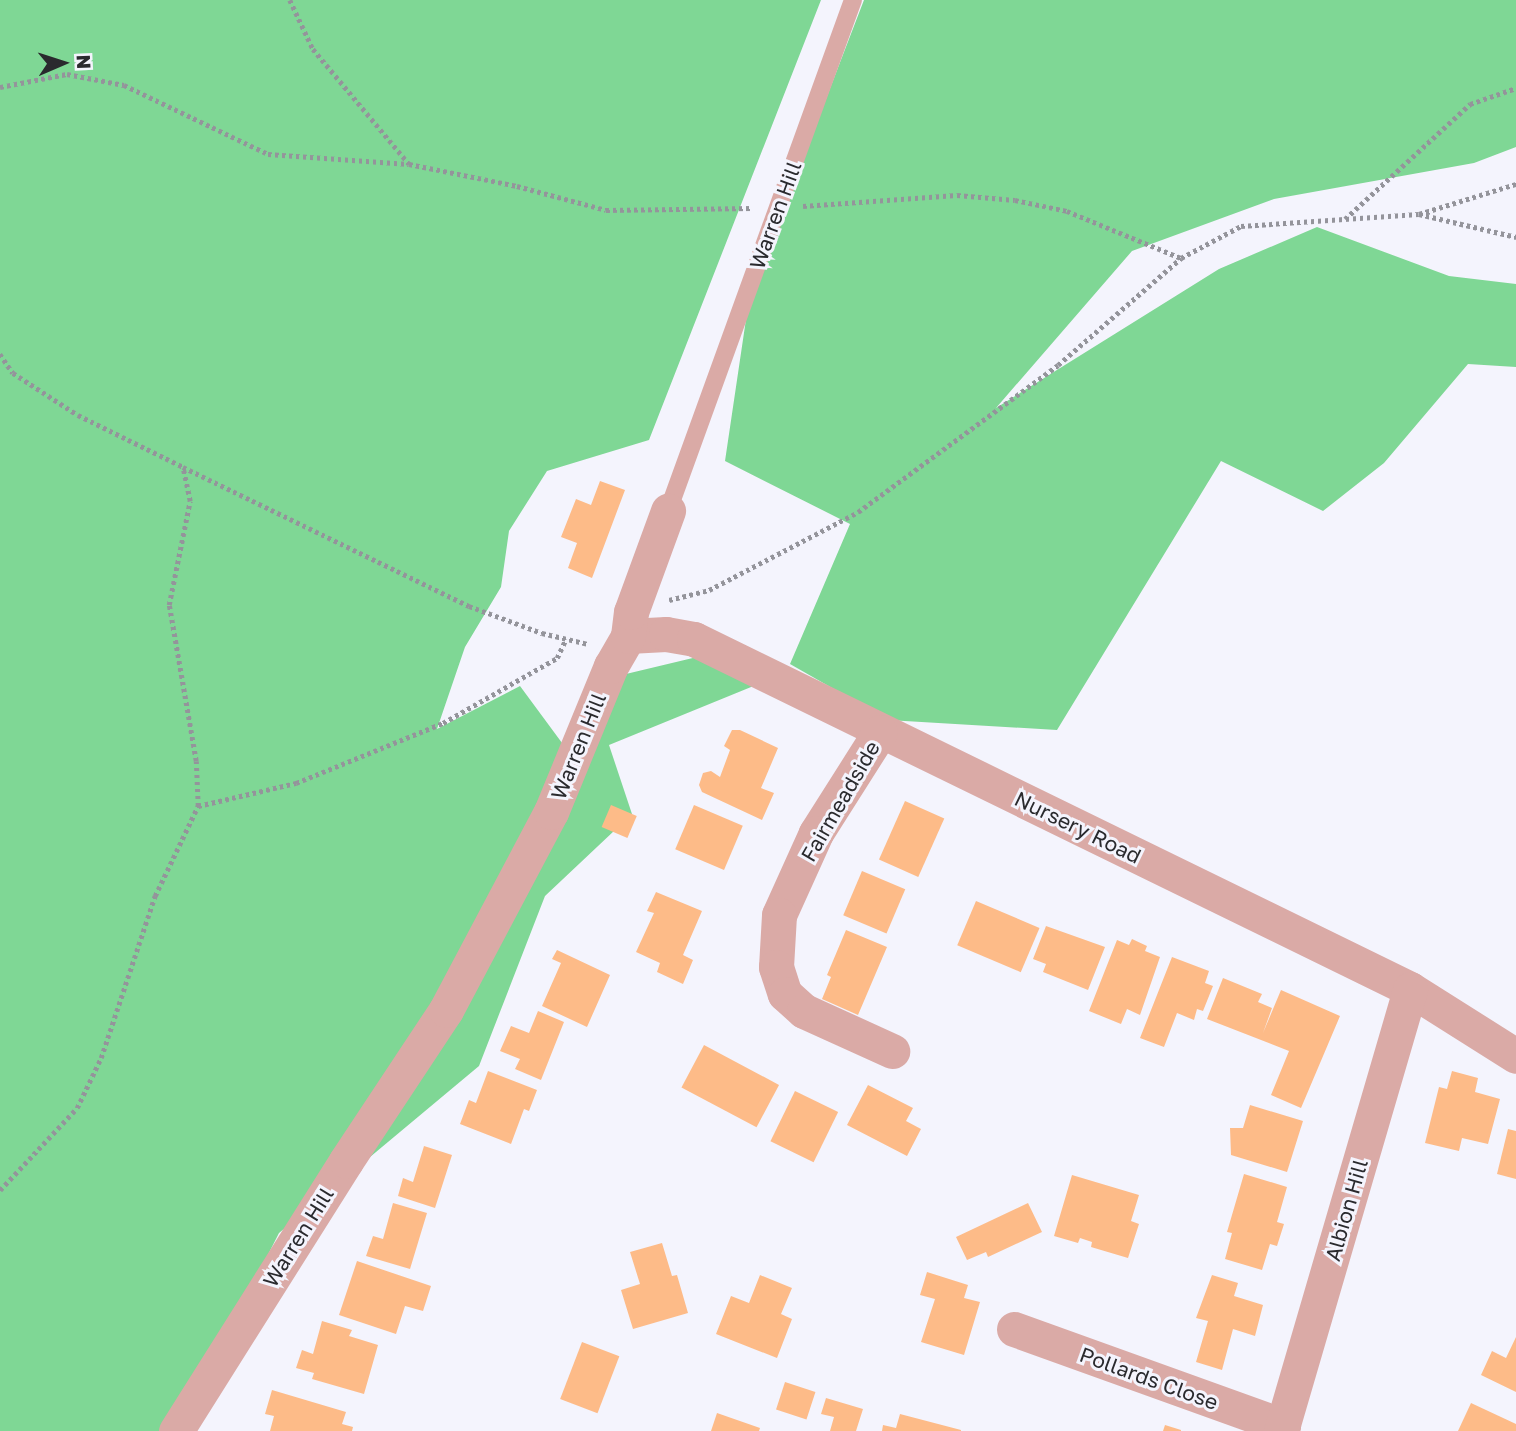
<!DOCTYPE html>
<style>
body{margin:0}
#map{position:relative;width:1516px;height:1431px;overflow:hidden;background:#f4f4fd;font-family:"Golos Text",sans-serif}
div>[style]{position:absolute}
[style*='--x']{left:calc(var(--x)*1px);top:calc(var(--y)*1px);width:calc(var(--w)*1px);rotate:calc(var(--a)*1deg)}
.forest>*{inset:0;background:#7fd795}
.building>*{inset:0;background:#fdbb88;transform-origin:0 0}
.path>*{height:4.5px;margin-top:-2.25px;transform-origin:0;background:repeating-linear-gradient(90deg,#94949b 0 3.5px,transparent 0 7px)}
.lane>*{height:18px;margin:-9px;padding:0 9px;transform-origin:9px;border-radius:9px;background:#daaaa6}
.street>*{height:35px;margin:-17.5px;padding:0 17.5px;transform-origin:17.5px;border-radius:17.5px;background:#daaaa6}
span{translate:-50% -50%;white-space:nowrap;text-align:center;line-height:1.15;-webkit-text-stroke:6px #f4f4fd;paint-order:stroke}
.street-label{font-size:21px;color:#2a2a2e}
.north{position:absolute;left:28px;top:28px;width:70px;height:70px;-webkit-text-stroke:5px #f4f4fd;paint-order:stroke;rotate:87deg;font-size:19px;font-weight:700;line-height:28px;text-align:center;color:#2a2a2e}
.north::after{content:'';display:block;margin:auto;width:24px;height:32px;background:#2a2a2e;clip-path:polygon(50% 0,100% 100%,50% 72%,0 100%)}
</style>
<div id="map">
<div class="forest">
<i style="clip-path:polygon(0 0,821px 0,649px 440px,547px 471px,509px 531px,501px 587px,465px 647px,437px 729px,520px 686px,565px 747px,605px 679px,697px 657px,756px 685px,609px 745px,632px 814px,545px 896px,479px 1066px,279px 1233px,179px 1431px,0 1431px)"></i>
<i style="clip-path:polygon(864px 0,1516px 0,1516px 147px,1474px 163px,1274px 199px,1132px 251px,996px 408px,1219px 269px,1317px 227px,1449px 276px,1516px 284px,1516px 367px,1468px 364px,1384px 463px,1323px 511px,1221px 461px,1057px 730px,888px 720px,790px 664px,850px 524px,725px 461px,749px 299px)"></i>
</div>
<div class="building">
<i style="clip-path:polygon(600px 481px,625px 490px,592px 578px,568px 568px,577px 543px,561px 537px,576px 499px,591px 505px)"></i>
<i style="clip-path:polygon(732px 730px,740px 730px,778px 748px,761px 788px,774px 793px,762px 820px,702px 792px,699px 785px,703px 773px,711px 771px,720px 777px,730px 750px,724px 746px)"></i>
<i style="left:905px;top:801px;width:43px;height:64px;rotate:24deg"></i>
<i style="left:611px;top:805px;width:28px;height:24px;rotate:23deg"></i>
<i style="left:694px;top:805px;width:53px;height:48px;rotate:23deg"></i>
<i style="left:862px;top:871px;width:47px;height:48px;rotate:23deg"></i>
<i style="clip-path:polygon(656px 892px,702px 911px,683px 955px,693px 960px,683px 984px,657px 972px,660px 963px,636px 952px,654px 913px,647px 911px)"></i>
<i style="left:976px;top:901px;width:69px;height:48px;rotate:23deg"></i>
<i style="clip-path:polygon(1046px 926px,1105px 947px,1088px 990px,1043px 972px,1046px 964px,1033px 959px)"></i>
<i style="clip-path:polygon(846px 930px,887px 947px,858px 1015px,822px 999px,831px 977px,827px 975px)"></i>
<i style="clip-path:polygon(1132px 939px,1147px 946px,1145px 951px,1160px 957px,1140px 1015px,1127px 1009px,1121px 1024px,1089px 1011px,1117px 940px,1129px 945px)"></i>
<i style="clip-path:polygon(557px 950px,610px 975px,587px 1027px,542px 1006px,561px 963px,552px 959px)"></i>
<i style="clip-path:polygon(1172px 957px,1209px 971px,1205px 983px,1213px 986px,1203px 1011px,1197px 1009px,1194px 1020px,1177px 1013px,1164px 1047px,1140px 1038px)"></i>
<i style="clip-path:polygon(1223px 978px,1262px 994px,1258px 1002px,1272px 1008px,1263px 1033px,1281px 990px,1340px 1016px,1301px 1108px,1271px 1095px,1289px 1051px,1207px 1019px)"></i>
<i style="clip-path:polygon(538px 1011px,564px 1022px,541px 1080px,515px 1069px,520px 1059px,500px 1051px,511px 1026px,529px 1033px)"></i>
<i style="left:704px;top:1045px;width:85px;height:48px;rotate:28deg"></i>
<i style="clip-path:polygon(488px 1071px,537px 1090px,529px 1111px,524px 1109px,511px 1144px,460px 1124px,469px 1100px,476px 1103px)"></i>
<i style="clip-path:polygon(1452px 1071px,1478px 1078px,1475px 1092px,1500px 1099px,1488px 1144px,1462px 1138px,1459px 1151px,1425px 1143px,1439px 1087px,1447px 1089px)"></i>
<i style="clip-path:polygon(868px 1085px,913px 1108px,906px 1121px,921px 1129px,907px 1156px,847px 1125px)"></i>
<i style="left:795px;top:1091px;width:48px;height:56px;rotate:26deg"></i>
<i style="clip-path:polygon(1250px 1105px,1303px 1121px,1287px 1172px,1231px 1155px,1230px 1128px,1243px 1128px)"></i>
<i style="clip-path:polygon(1508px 1129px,1516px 1131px,1516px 1179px,1497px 1174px)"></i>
<i style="clip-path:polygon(424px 1146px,452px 1155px,435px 1208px,398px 1196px,403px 1178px,413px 1182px)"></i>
<i style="clip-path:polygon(1244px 1174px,1287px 1187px,1277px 1222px,1284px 1224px,1277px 1246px,1270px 1244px,1262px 1270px,1225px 1259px,1232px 1233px,1227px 1232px)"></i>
<i style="clip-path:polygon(1072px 1175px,1139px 1195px,1131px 1221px,1139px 1224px,1128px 1258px,1091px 1247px,1092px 1242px,1080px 1238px,1078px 1243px,1054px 1236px)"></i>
<i style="clip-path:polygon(393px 1203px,427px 1213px,410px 1269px,366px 1256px,373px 1236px,383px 1239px)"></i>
<i style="clip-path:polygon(1028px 1203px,1042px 1232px,988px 1257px,986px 1252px,967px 1260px,956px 1237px)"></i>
<i style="clip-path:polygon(662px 1243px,672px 1276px,677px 1275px,688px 1313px,633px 1329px,621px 1290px,640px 1284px,630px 1252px)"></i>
<i style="clip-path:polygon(357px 1261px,431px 1286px,423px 1311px,405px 1306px,396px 1334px,339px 1315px)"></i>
<i style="clip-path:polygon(927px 1272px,968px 1285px,964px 1298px,980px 1302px,964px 1355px,921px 1342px,935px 1299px,920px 1295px)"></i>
<i style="clip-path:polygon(760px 1275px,792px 1288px,781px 1314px,792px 1319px,777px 1358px,716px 1334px,731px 1296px,749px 1303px)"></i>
<i style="clip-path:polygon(1212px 1275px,1238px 1283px,1234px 1296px,1263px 1305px,1255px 1336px,1233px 1329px,1222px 1370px,1196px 1362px,1208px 1321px,1196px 1318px)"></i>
<i style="clip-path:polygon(322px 1321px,352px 1330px,349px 1336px,378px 1345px,364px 1394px,312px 1379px,314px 1373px,296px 1368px,302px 1350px,313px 1354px)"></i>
<i style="clip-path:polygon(1516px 1337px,1516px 1392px,1481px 1375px,1492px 1351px,1506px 1358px)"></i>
<i style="left:582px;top:1342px;width:40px;height:61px;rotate:21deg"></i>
<i style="left:785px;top:1382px;width:32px;height:29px;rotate:18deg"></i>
<i style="clip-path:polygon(272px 1390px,346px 1412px,342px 1424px,353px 1427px,352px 1431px,270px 1431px,274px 1416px,265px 1414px)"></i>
<i style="clip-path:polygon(826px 1398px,863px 1409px,856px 1431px,830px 1431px,834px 1417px,821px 1414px)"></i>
<i style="clip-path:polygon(1471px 1403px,1516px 1424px,1516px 1431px,1458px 1431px)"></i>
<i style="clip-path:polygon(717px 1413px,760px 1428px,759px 1431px,711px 1431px)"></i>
<i style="clip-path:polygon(900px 1414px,961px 1430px,961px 1431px,882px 1431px,883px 1425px,896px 1428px)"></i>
<i style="clip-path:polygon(1165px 1425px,1181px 1430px,1181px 1431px,1163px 1431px)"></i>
</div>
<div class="path">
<i style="--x:290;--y:0;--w:54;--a:64.9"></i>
<i style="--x:313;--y:49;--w:150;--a:50.1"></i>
<i style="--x:0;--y:87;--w:68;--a:-11"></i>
<i style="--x:67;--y:74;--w:58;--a:10.9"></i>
<i style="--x:124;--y:85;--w:160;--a:25.6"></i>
<i style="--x:268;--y:154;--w:141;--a:4.1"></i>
<i style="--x:409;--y:164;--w:110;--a:11.5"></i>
<i style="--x:517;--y:186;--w:92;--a:15.1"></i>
<i style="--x:606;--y:210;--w:147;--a:-0.8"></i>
<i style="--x:803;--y:206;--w:154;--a:-4.1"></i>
<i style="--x:957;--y:195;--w:58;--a:4.9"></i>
<i style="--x:1015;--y:200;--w:53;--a:11.9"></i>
<i style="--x:1067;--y:211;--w:123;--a:22.4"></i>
<i style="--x:1419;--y:214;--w:100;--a:13.3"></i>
<i style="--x:1345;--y:219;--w:170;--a:-42.6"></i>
<i style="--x:1470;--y:104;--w:49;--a:-19.2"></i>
<i style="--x:0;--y:354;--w:23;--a:56"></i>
<i style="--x:13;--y:373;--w:77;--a:32.9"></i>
<i style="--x:78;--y:415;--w:117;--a:26.3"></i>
<i style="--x:183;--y:467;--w:318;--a:25.9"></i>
<i style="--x:469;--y:606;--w:78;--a:20.3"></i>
<i style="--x:542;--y:633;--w:47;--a:13.4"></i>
<i style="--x:669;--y:600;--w:41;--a:-14"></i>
<i style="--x:709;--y:590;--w:168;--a:-27.6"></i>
<i style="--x:858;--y:512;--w:248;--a:-36.3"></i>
<i style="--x:1058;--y:365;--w:163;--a:-41"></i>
<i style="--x:1181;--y:258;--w:68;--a:-28.1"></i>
<i style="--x:1241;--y:226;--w:178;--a:-3.9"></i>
<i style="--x:1419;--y:214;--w:102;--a:-17.2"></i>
<i style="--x:198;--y:806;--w:101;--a:-13.2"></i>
<i style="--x:296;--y:783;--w:159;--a:-22.2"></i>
<i style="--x:443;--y:723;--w:131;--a:-29.7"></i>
<i style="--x:557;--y:658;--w:21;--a:-65"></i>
<i style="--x:0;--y:1190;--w:112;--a:-46.8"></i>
<i style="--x:77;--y:1108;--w:55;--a:-64.4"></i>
<i style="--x:101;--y:1058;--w:171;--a:-71.6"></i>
<i style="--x:155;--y:896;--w:100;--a:-64.5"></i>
<i style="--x:198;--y:806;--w:45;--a:-92.5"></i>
<i style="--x:196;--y:761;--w:158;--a:-99.8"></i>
<i style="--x:169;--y:605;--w:106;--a:-78.6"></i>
<i style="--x:190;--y:501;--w:35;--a:-102"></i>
</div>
<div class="lane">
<i style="--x:668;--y:511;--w:543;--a:-70.1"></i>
</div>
<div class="street">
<i style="--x:628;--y:636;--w:38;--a:-3"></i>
<i style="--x:666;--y:634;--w:28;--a:10"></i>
<i style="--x:694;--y:639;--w:797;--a:26.05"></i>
<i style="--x:1410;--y:989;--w:125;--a:32.3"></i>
<i style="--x:880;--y:732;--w:120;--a:122.4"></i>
<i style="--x:816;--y:833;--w:90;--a:114.3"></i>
<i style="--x:779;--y:915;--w:52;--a:93.3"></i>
<i style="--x:776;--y:967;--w:28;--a:72"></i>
<i style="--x:785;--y:994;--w:25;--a:42"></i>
<i style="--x:804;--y:1011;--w:97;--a:24.4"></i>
<i style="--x:1014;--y:1329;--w:286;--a:19.8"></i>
<i style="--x:176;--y:1431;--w:319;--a:-57.8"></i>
<i style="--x:346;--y:1161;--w:181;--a:-56.5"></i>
<i style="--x:446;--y:1010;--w:224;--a:-62.1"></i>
<i style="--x:551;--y:812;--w:158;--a:-67.7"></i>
<i style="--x:611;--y:666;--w:34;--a:-60"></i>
<i style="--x:628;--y:636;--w:24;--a:-83"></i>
<i style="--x:631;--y:612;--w:108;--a:-69.9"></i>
<i style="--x:1281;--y:1431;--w:460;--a:-73.7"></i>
</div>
<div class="street-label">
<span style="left:775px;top:215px;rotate:-70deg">Warren Hill</span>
<span style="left:578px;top:746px;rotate:-68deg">Warren Hill</span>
<span style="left:840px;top:801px;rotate:-60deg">Fairmeadside</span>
<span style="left:1078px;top:827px;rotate:26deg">Nursery Road</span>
<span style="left:1346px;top:1210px;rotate:-74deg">Albion Hill</span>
<span style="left:298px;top:1237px;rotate:-58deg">Warren Hill</span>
<span style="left:1149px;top:1378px;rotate:20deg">Pollards Close</span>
</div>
<div class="north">N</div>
</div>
